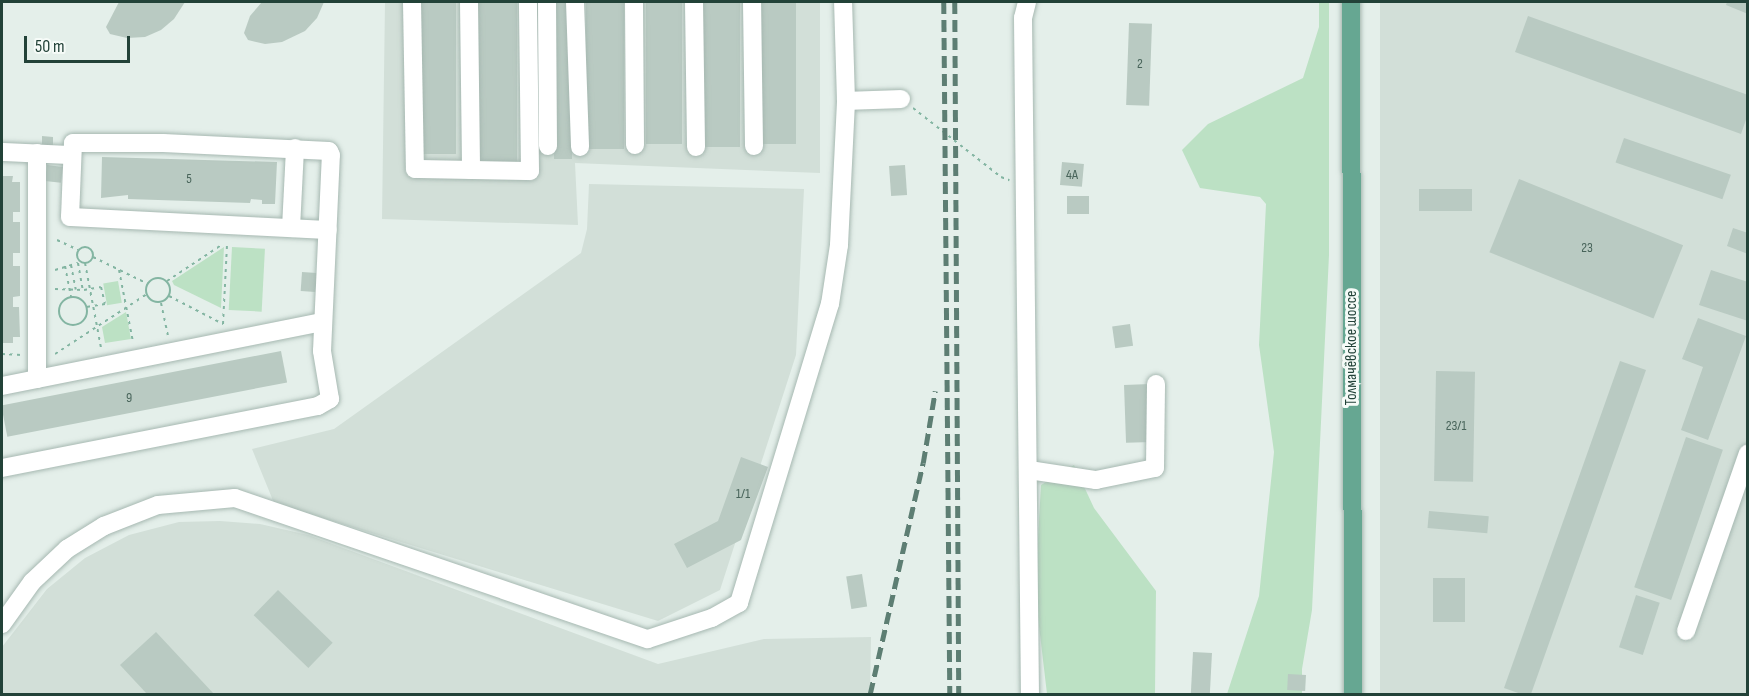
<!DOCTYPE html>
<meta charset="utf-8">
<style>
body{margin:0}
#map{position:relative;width:1749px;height:696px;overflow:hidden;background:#e4efea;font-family:"Sofia Sans Condensed",sans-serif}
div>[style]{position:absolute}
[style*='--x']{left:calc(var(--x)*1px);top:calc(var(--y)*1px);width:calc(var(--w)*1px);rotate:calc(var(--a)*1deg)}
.built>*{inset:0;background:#d2dfd8;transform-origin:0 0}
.green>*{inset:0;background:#bce1c4;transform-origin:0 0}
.building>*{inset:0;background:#b9cac2;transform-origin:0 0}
.path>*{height:2px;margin-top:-1px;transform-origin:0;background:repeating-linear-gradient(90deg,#83b5a2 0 3px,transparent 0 7.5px)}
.path>.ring{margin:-1px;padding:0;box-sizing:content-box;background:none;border:2px solid #83b5a2;border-radius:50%}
.roads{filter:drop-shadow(0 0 2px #a6b8b1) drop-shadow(0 0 2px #a6b8b1)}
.minor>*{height:18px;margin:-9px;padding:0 9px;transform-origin:9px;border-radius:9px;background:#fff}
.major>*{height:18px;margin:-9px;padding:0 9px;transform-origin:9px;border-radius:9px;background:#66a792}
.rail>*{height:4.5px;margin-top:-2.25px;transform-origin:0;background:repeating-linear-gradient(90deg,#5d7e73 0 12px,transparent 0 18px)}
span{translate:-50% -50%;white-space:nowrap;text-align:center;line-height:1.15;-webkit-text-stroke:6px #f6fbf8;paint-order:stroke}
.number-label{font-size:14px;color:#48645a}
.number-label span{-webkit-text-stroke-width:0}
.street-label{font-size:16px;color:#224238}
.frame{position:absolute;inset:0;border:3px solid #224238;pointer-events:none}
.scale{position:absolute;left:24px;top:36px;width:106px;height:27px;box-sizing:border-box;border:3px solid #224238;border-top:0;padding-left:8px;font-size:18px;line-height:21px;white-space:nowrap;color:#224238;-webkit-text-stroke:4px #f6fbf8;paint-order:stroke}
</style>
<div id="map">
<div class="built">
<i style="clip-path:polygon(385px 2px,820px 2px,820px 173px,575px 163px,578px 225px,382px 219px)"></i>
<i style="left:1380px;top:2px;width:367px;height:692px"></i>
<i style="clip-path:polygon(589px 184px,804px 189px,796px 355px,720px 590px,658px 621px,274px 503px,252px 449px,334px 429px,581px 253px,587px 229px)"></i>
<i style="clip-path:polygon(220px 521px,260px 524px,308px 535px,658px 664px,764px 639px,871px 637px,870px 694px,2px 694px,2px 647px,47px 589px,85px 558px,129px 535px,179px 522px)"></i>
</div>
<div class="green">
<i style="clip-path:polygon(1319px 2px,1329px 2px,1329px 255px,1312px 610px,1302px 669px,1302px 694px,1227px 694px,1259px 596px,1274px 452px,1259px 345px,1266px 204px,1260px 197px,1200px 188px,1182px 150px,1208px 124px,1303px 78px,1319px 27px)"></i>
<i style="clip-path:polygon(224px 247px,221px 308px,174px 285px,172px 281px)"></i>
<i style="left:232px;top:247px;width:33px;height:63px;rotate:3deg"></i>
<i style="left:118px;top:281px;width:22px;height:15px;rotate:80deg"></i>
<i style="clip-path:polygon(126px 312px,131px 339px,105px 343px,102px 327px)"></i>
<i style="clip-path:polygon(1074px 465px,1094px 508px,1156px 591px,1155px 694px,1047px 694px,1035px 592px,1041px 485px)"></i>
</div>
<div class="building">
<i style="clip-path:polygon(119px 2px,185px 2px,174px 19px,161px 30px,145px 37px,127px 38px,110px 34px,106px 27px)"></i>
<i style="clip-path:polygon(262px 2px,324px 2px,317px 18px,305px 31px,282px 42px,265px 44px,248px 40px,244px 33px,250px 16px)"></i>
<i style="left:420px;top:2px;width:36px;height:152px"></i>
<i style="left:477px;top:2px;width:40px;height:167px"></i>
<i style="left:554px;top:2px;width:18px;height:157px"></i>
<i style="left:586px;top:2px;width:38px;height:147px"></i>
<i style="left:646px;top:2px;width:36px;height:142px"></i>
<i style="left:703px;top:2px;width:37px;height:145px"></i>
<i style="left:762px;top:2px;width:34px;height:142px"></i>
<i style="clip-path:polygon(1727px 2px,1748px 2px,1748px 14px,1726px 5px)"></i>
<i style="clip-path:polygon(1528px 16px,1748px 95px,1748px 114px,1741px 134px,1515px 52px)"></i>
<i style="left:1129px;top:23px;width:23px;height:82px;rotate:2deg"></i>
<i style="clip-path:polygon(42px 136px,53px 137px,53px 148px,42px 147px)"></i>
<i style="left:1624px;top:138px;width:113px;height:26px;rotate:19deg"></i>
<i style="clip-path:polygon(102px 157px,277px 162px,275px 204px,262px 204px,262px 200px,251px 199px,250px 203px,128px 199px,128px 195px,101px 198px)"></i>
<i style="left:1062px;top:162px;width:22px;height:23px;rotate:5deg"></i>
<i style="left:47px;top:165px;width:16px;height:16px;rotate:7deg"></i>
<i style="left:905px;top:165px;width:30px;height:16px;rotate:86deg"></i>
<i style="clip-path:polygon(2px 176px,13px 176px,12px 182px,20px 182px,20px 212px,13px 212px,13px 222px,20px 222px,20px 253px,13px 253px,13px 266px,20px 266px,20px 296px,13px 297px,13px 307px,19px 307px,20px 337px,13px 337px,13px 343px,2px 343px)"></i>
<i style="left:1519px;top:179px;width:177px;height:79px;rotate:22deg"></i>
<i style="left:1472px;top:189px;width:22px;height:53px;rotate:90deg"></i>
<i style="left:1067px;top:196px;width:22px;height:18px"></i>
<i style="clip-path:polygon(1733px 228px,1748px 233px,1748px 254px,1727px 246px)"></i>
<i style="clip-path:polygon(1711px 270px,1748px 282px,1748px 321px,1699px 305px)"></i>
<i style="left:302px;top:272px;width:15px;height:19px;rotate:4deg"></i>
<i style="clip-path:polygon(1698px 318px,1746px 336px,1708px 440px,1681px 430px,1703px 367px,1682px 359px)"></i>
<i style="left:1130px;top:324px;width:22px;height:18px;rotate:82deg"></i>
<i style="left:281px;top:351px;width:32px;height:285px;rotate:79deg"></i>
<i style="clip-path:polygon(1620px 361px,1646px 370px,1531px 694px,1521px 694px,1504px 688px)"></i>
<i style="left:1436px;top:371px;width:39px;height:110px;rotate:1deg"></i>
<i style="left:1150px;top:384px;width:58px;height:26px;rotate:88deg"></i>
<i style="left:1686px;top:437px;width:39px;height:159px;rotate:19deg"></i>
<i style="clip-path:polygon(741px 457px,768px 467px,741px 540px,687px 568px,674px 544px,718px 521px)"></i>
<i style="left:1429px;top:511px;width:60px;height:17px;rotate:5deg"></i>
<i style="left:862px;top:574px;width:33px;height:16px;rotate:81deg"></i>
<i style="left:1433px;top:578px;width:32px;height:44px"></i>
<i style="left:278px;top:590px;width:76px;height:35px;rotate:44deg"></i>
<i style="left:1636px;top:595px;width:25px;height:55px;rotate:18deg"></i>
<i style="clip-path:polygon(156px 632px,214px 694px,147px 694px,120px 665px)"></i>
<i style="left:1193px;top:652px;width:19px;height:42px;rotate:3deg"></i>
<i style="left:1288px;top:674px;width:18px;height:16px;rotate:3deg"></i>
</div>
<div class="path">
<i style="--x:913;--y:108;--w:112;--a:38.1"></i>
<i style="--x:1001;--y:177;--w:9;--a:21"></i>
<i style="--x:57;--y:240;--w:23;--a:25"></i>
<i class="ring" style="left:77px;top:247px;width:14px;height:14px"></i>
<i style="--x:93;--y:257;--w:61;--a:26.1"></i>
<i style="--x:78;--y:263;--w:27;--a:80"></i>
<i style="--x:85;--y:263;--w:86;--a:79.3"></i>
<i style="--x:71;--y:265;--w:25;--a:79"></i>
<i style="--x:65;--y:266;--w:32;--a:79"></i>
<i style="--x:55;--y:270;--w:24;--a:-17"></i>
<i style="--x:119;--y:270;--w:73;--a:79"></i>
<i class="ring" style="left:146px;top:278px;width:22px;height:22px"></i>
<i style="--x:167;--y:281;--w:67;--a:-33.5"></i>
<i style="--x:55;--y:289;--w:29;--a:2"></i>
<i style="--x:84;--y:290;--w:17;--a:-10"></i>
<i style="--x:101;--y:287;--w:17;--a:77"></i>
<i style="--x:105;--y:304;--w:19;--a:171"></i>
<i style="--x:169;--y:296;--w:61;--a:27.4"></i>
<i style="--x:223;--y:324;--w:80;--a:-87.1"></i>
<i class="ring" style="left:59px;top:297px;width:26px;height:26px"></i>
<i style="--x:161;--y:303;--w:33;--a:78"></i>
<i style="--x:2;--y:354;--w:20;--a:3"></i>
<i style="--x:55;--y:354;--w:110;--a:-33.1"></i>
</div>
<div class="roads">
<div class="minor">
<i style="--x:412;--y:2;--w:167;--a:89"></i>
<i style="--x:415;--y:169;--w:115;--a:1"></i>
<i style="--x:530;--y:171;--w:169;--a:-90.7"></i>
<i style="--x:469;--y:2;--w:168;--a:89.3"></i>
<i style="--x:547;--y:2;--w:144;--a:89.6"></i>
<i style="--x:575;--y:2;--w:145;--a:88"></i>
<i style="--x:634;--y:2;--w:143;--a:89.6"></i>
<i style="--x:694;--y:2;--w:145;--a:89.2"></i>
<i style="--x:752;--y:2;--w:144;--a:89.2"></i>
<i style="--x:1027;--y:2;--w:16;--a:104"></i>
<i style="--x:1023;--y:18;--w:676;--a:89.41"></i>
<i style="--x:846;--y:101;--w:55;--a:-2.1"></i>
<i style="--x:2;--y:152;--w:69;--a:2.5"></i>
<i style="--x:37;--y:153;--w:226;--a:90"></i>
<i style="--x:291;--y:228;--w:80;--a:-87.1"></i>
<i style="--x:2;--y:386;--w:327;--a:-11.3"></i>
<i style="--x:2;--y:468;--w:322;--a:-11.1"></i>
<i style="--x:318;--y:406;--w:14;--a:-30"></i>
<i style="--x:330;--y:399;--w:49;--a:-99.5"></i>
<i style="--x:322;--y:351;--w:196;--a:-87.4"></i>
<i style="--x:331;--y:155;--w:4;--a:-117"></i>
<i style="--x:329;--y:151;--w:166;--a:-177.2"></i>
<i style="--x:163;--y:143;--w:90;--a:180"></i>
<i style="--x:73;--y:143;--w:74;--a:92.3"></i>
<i style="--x:70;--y:217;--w:258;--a:2.9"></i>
<i style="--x:1029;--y:470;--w:68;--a:8.5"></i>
<i style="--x:1096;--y:480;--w:60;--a:-11.5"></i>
<i style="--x:1155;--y:468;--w:84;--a:-89.3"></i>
<i style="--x:2;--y:624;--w:52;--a:-54.5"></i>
<i style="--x:32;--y:582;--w:48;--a:-43.3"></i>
<i style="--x:67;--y:549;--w:44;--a:-31.9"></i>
<i style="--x:104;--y:526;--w:58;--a:-21.3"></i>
<i style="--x:158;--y:505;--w:77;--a:-5.2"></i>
<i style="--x:235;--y:498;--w:436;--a:18.9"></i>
<i style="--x:648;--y:639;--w:67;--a:-18.2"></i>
<i style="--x:712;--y:618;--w:31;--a:-29"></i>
<i style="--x:739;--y:603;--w:313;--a:-73.1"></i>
<i style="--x:830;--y:304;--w:60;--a:-81.3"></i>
<i style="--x:839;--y:245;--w:144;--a:-87.2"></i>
<i style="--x:846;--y:101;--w:99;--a:-91.7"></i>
<i style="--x:1686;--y:631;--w:188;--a:-70.8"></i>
</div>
<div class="major">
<i style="--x:1351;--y:2;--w:692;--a:89.83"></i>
</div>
</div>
<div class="rail">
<i style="--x:944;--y:2;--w:692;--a:89.5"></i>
<i style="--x:955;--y:2;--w:692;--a:89.67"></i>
<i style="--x:870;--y:694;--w:237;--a:-77.1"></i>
<i style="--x:923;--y:463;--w:73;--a:-80.5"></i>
</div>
<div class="number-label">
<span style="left:1140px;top:64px">2</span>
<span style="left:1072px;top:175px">4А</span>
<span style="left:189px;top:179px">5</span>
<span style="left:1587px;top:248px">23</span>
<span style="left:129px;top:398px">9</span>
<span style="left:1456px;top:426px">23/1</span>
<span style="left:743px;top:494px">1/1</span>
</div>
<div class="street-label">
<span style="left:1352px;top:348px;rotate:-90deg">Толмачёвское шоссе</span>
</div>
<div class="frame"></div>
<div class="scale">50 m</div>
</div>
